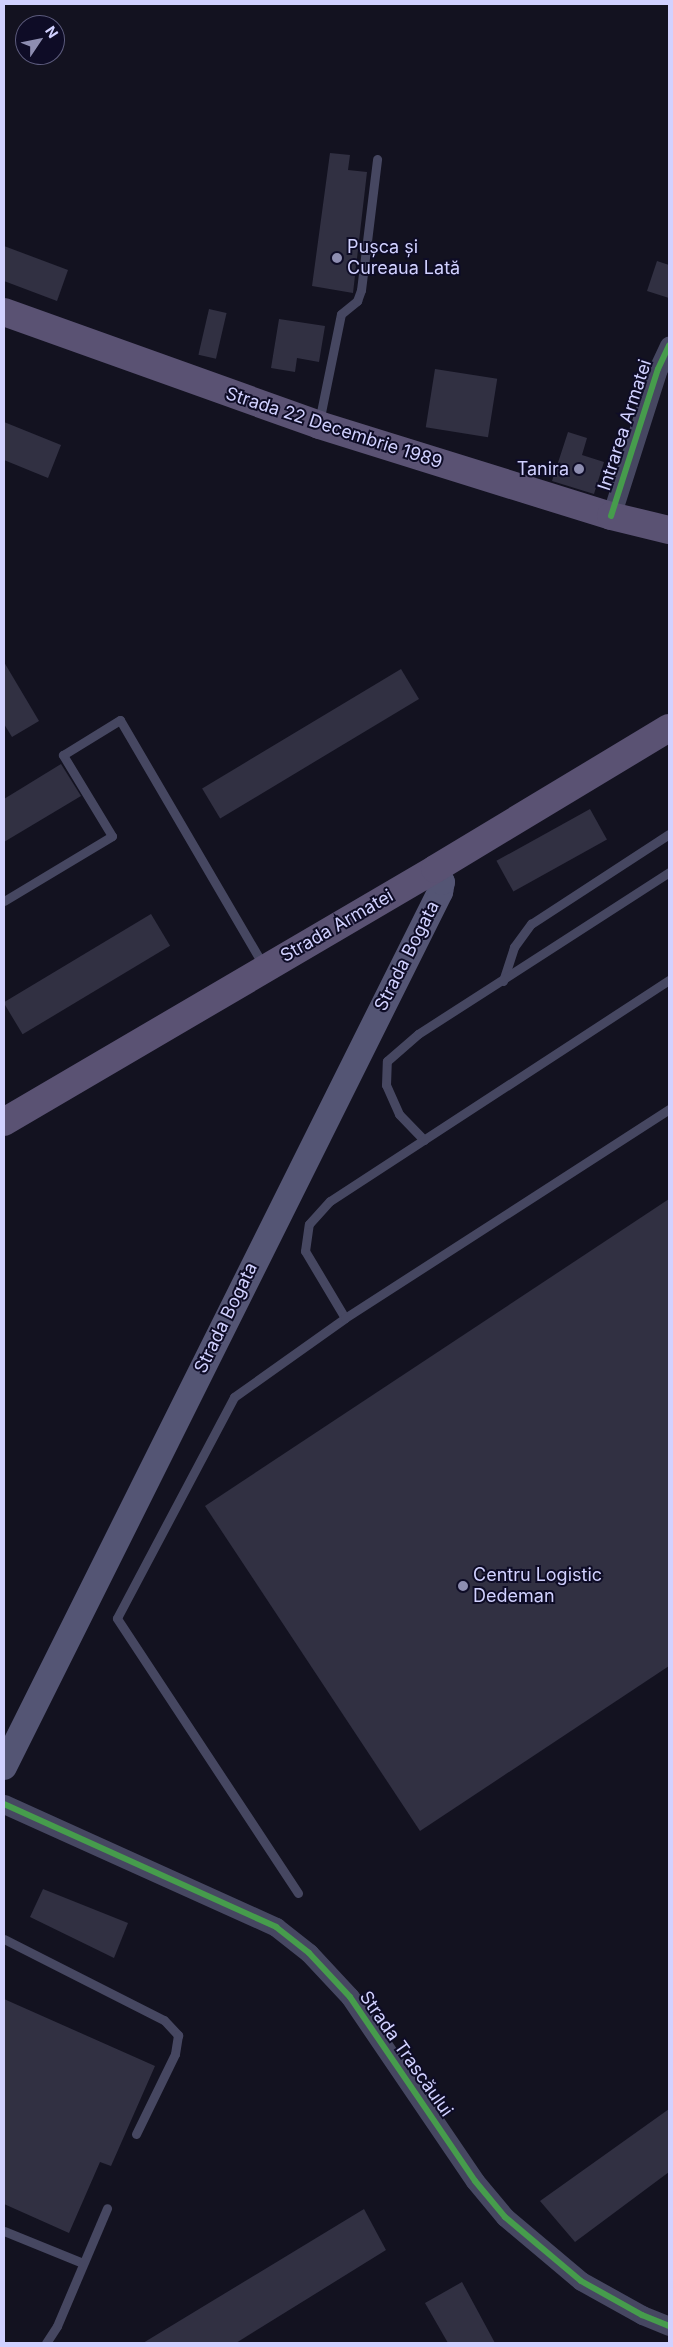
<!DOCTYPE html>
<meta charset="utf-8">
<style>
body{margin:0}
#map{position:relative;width:673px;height:2347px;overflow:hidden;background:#131220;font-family:Inter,sans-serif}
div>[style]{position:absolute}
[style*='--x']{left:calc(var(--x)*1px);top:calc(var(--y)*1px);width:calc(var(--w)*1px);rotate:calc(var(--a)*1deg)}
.building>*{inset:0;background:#313042;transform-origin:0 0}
.service>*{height:9px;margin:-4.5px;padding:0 4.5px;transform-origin:4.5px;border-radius:4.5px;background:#464761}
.minor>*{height:19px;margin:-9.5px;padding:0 9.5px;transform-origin:9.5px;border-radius:9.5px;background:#464761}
.secondary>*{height:26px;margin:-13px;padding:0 13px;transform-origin:13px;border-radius:13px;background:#545574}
.primary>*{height:28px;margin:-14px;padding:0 14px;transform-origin:14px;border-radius:14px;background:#5a5273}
.cycleway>*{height:6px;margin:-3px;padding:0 3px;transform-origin:3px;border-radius:3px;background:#469c4c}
.dots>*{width:14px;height:14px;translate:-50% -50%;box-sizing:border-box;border:2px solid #0e0c26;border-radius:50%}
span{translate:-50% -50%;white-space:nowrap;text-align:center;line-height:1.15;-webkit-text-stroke:4px #0e0c26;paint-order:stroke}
.poi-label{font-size:18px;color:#d1d1ff}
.left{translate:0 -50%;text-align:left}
.right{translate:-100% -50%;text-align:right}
.street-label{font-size:18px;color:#d1d1ff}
.frame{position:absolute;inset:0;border:5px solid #d1d1ff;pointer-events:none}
.north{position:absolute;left:15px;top:15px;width:50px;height:50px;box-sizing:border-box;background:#0e0c26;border:1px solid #5c5b7d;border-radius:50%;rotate:56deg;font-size:14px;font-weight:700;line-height:20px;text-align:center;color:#d1d1ff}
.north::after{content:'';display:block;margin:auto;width:18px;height:22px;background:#8e8eb1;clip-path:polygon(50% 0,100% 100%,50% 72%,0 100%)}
</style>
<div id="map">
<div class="building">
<i style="clip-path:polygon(330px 153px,350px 155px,348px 170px,367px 172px,353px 293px,312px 286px)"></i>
<i style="clip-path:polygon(4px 246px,68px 270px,57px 301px,4px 281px)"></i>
<i style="clip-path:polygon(657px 261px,669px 265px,669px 298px,647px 291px)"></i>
<i style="left:209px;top:309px;width:18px;height:47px;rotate:13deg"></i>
<i style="clip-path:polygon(279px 319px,325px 326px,319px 362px,297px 358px,295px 372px,271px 368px)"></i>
<i style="left:435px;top:369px;width:63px;height:59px;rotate:9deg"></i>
<i style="clip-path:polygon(4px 422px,61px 445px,48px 478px,4px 460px)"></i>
<i style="clip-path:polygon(568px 432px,587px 438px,582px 455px,604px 462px,594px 494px,552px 481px)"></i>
<i style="clip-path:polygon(4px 662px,39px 721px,12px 737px,4px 724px)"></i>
<i style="left:401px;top:669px;width:35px;height:232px;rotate:59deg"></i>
<i style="clip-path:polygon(61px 764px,81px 796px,4px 842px,4px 799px)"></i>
<i style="left:590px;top:809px;width:35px;height:107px;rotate:61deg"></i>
<i style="left:151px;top:914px;width:37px;height:172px;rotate:59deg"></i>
<i style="clip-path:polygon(669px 1199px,669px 1666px,420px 1831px,205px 1506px)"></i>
<i style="clip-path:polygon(43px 1889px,128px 1923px,114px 1958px,30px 1917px)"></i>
<i style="clip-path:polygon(4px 1999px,155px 2066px,111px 2166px,100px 2162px,69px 2233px,4px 2204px)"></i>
<i style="clip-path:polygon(669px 2109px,669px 2172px,575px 2242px,540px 2201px)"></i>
<i style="clip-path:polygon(364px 2209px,386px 2250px,236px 2343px,143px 2343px)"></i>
<i style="clip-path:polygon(462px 2282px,495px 2343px,448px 2343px,425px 2303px)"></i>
</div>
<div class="service">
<i style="--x:319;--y:422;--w:110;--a:-78.5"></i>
<i style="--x:341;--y:314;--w:21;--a:-39"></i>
<i style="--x:357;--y:301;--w:12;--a:-70"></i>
<i style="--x:361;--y:290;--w:132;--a:-83"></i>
<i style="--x:4;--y:901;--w:126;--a:-31"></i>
<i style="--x:112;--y:836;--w:95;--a:-121.2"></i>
<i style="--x:63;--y:755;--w:67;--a:-31.6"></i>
<i style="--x:120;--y:720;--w:285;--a:59.7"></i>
<i style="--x:503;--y:981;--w:36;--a:-72"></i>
<i style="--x:514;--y:947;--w:29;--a:-54"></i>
<i style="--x:531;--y:924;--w:165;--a:-33.1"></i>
<i style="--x:424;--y:1140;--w:36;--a:-134"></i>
<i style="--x:399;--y:1114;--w:32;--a:-114"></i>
<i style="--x:386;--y:1085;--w:24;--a:-88"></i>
<i style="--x:387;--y:1061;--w:41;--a:-41.1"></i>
<i style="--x:418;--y:1034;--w:299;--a:-32.8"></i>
<i style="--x:345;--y:1318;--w:78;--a:-120.8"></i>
<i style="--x:305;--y:1251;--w:27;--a:-82"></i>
<i style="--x:309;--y:1224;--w:31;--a:-48"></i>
<i style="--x:330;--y:1201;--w:405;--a:-33.1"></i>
<i style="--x:298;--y:1893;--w:329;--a:-123.4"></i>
<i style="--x:117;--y:1618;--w:250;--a:-62.1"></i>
<i style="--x:234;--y:1397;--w:136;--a:-35.4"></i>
<i style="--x:345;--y:1318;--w:386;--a:-32.8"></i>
<i style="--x:4;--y:1939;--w:179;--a:26.9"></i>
<i style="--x:164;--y:2020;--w:21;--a:47"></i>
<i style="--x:178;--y:2035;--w:19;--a:99"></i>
<i style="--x:175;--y:2054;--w:89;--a:116"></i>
<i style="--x:4;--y:2231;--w:85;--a:22.1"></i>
<i style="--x:46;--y:2343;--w:20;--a:-57"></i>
<i style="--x:57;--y:2326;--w:128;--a:-67"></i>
</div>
<div class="minor">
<i style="--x:611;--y:516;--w:154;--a:-72.3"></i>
<i style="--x:658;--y:369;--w:26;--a:-65"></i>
<i style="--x:4;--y:1804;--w:299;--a:24.3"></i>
<i style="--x:276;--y:1927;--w:42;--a:38.2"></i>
<i style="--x:309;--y:1953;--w:60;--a:47"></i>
<i style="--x:350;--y:1997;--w:222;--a:55.8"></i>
<i style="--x:475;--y:2181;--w:47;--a:50.2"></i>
<i style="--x:505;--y:2217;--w:99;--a:40.1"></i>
<i style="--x:581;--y:2281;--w:70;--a:29.1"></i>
<i style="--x:642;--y:2315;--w:29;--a:22"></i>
</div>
<div class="secondary">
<i style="--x:4;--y:1767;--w:978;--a:-63.51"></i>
<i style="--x:440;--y:892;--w:10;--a:-79"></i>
<i style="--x:442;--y:882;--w:15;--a:-118"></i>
</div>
<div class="primary">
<i style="--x:4;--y:312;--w:335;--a:19.7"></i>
<i style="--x:319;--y:425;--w:306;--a:17.3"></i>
<i style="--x:611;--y:516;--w:60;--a:13.6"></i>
<i style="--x:4;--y:1122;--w:500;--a:-30.4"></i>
<i style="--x:435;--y:869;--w:273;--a:-31.1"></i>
</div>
<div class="cycleway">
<i style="--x:611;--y:516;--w:154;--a:-72.3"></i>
<i style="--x:658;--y:369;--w:26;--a:-65"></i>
<i style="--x:4;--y:1804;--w:299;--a:24.3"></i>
<i style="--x:276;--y:1927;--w:42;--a:38.2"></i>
<i style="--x:309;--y:1953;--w:60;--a:47"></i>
<i style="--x:350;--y:1997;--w:222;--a:55.8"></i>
<i style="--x:475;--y:2181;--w:47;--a:50.2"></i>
<i style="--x:505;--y:2217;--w:99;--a:40.1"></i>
<i style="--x:581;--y:2281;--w:70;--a:29.1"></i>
<i style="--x:642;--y:2315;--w:29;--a:22"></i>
</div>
<div class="dots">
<i style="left:337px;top:258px;background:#8e8eb1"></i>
<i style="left:579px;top:469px;background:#8e8eb1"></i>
<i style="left:463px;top:1586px;background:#8e8eb1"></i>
</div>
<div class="poi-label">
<span class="left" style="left:347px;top:258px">Pușca și<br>Cureaua Lată</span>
<span class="right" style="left:569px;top:469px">Tanira</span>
<span class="left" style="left:473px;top:1586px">Centru Logistic<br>Dedeman</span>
</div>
<div class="street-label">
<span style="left:625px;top:425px;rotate:-72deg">Intrarea Armatei</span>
<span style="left:334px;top:428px;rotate:18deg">Strada 22 Decembrie 1989</span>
<span style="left:337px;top:926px;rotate:-30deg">Strada Armatei</span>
<span style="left:407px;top:956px;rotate:-63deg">Strada Bogata</span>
<span style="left:226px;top:1318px;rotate:-64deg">Strada Bogata</span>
<span style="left:406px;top:2054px;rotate:55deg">Strada Trascăului</span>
</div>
<div class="frame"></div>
<div class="north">N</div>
</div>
